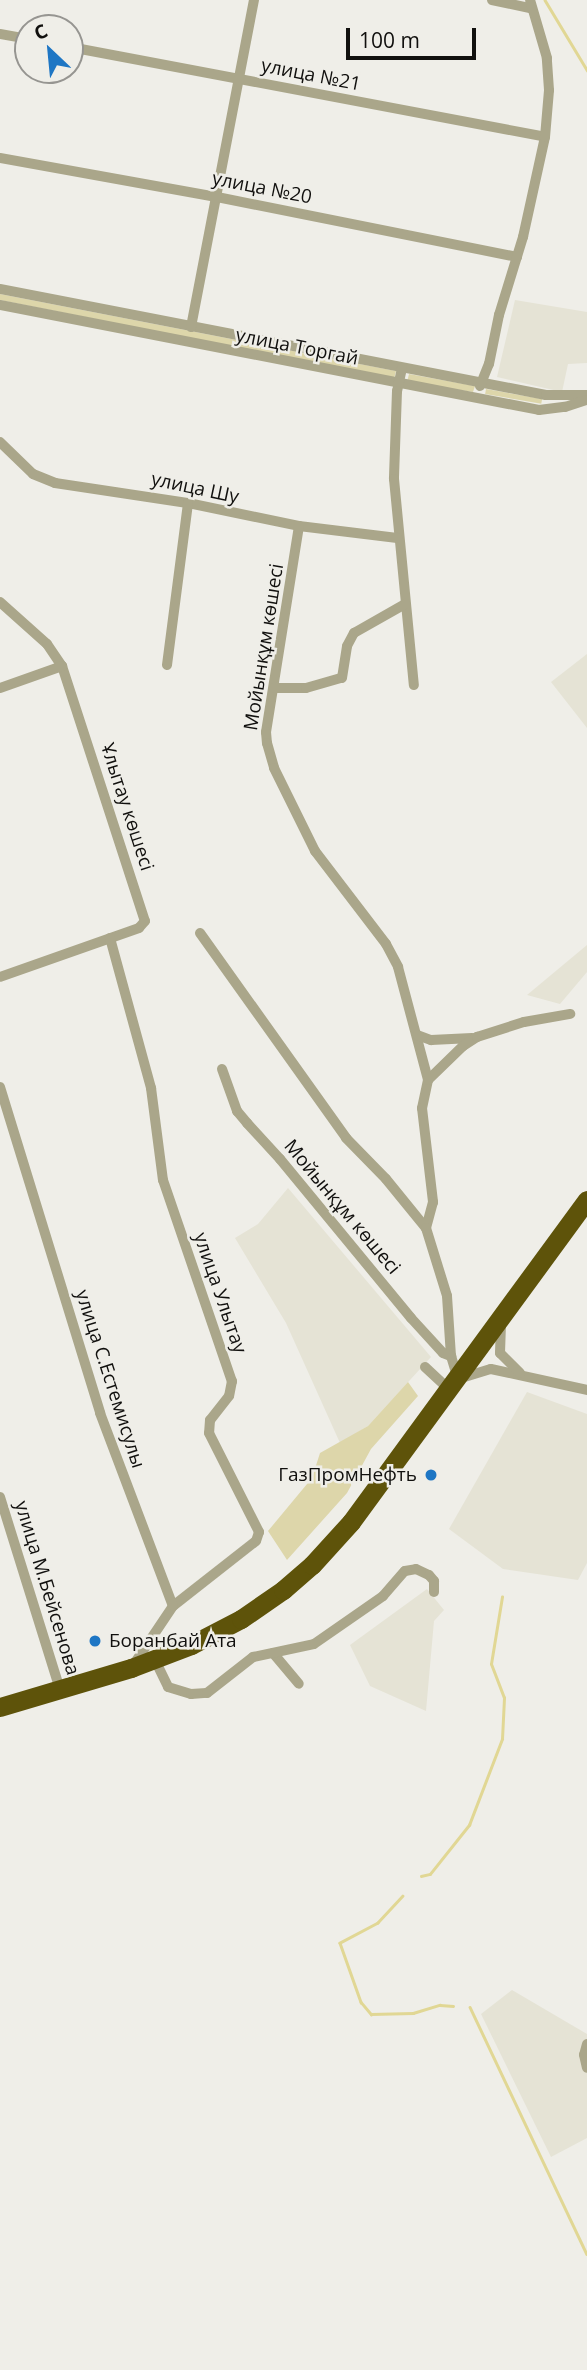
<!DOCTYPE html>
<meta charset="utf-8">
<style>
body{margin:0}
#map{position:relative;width:587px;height:2370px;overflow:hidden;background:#efeee8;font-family:"Open Sans",sans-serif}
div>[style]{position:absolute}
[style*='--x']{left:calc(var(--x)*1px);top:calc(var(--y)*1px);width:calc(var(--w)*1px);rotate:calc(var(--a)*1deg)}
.built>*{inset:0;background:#e5e3d5}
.green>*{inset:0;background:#ddd6aa;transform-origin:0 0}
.stream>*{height:2.5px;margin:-1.25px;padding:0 1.25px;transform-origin:1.25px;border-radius:1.25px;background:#e1d794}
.street>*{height:10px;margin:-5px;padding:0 5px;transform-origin:5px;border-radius:5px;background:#aaa68a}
.highway>*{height:19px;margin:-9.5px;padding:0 9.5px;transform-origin:9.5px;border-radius:9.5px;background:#5e530a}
.dots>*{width:19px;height:19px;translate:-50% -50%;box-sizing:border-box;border:4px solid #efeee8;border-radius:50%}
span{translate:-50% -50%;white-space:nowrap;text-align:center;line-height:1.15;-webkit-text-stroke:5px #efeee8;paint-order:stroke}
.street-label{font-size:19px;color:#11100e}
.poi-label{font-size:19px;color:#11100e}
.right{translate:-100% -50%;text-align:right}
.left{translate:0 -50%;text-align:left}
.north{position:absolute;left:14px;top:14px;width:70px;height:70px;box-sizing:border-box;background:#efeee8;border:2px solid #969591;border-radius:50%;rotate:334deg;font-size:19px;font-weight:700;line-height:28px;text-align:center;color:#11100e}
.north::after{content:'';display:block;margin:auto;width:24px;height:32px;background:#1e76c4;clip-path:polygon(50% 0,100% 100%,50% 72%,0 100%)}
.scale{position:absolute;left:346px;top:28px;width:130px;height:32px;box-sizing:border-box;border:4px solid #11100e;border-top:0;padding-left:9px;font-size:21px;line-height:24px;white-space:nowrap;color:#11100e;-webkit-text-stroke:5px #efeee8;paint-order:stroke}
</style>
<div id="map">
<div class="built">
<i style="clip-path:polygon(515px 300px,587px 312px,587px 363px,568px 364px,562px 392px,497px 377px)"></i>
<i style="clip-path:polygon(587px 654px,587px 728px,551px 682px)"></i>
<i style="clip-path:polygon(587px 945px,587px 972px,560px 1004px,527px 995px)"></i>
<i style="clip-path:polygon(288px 1188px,431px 1357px,368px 1426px,340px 1443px,286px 1323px,235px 1238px,258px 1224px)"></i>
<i style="clip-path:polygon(527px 1392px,587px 1414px,587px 1563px,578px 1580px,503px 1569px,449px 1529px)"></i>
<i style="clip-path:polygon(427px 1589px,444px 1610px,434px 1621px,426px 1711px,370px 1686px,350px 1645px)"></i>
<i style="clip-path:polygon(512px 1990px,587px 2034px,587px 2138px,551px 2157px,481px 2014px)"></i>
</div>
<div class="green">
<i style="clip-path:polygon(0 294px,396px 371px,394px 379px,0 300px)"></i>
<i style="clip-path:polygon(409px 374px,475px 386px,473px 392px,407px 382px)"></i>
<i style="left:486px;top:389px;width:57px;height:5px;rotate:10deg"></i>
<i style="clip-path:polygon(408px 1382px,418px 1396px,371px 1449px,347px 1493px,287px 1560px,268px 1531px,312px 1478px,320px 1453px,368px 1426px)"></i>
</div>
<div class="stream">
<i style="--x:545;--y:0;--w:82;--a:59"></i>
<i style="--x:421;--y:1876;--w:9;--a:-13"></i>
<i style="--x:430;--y:1874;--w:63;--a:-51.5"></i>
<i style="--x:469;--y:1825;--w:92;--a:-69"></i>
<i style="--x:502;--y:1739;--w:41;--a:-87.2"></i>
<i style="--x:504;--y:1698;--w:36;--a:-111"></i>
<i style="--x:491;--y:1664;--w:68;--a:-80.7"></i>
<i style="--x:403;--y:1896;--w:37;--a:133"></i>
<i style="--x:378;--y:1923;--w:43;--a:152.2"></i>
<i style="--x:340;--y:1943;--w:63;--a:70.4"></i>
<i style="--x:361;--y:2002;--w:16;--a:50"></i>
<i style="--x:371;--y:2014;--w:42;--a:-1.4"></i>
<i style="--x:413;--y:2013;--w:28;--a:-17"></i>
<i style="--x:440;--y:2005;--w:13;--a:4"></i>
<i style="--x:470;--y:2007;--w:273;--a:64.7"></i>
</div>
<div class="street">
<i style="--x:492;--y:0;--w:40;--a:12"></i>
<i style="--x:0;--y:34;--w:28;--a:10"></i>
<i style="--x:70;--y:47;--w:483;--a:10.7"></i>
<i style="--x:0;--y:158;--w:220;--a:10.2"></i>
<i style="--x:217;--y:197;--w:306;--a:11.3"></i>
<i style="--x:0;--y:289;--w:556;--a:10.99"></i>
<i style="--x:546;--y:395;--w:41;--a:0"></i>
<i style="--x:0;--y:305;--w:549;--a:11.02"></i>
<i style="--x:539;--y:410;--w:26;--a:-7"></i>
<i style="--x:565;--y:407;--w:23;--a:-18"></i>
<i style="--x:191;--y:327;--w:333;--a:-79.1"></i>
<i style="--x:402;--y:368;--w:24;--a:102"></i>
<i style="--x:397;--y:391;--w:88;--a:92"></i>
<i style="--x:394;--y:479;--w:207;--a:84.5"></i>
<i style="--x:480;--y:386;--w:24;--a:-68"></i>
<i style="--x:489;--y:364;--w:50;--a:-78.5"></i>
<i style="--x:499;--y:315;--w:82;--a:-72.9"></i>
<i style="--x:523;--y:237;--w:102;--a:-77.6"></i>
<i style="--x:545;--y:137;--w:47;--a:-85.1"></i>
<i style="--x:549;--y:90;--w:32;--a:-94"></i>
<i style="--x:547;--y:58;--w:60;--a:-106.3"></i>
<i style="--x:0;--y:442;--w:46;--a:44.1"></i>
<i style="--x:33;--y:474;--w:24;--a:22"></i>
<i style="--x:55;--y:483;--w:134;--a:8.6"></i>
<i style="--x:188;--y:503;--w:113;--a:11.7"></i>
<i style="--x:299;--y:526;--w:99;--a:7"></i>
<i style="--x:299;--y:526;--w:209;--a:99.1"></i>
<i style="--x:266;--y:732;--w:11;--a:85"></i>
<i style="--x:267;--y:743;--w:26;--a:74"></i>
<i style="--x:274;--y:768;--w:93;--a:63.7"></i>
<i style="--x:315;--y:851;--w:117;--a:52.6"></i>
<i style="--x:386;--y:944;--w:26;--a:62"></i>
<i style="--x:398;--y:967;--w:117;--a:75.1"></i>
<i style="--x:428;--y:1080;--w:29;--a:102"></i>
<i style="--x:422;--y:1108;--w:95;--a:83.3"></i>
<i style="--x:433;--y:1202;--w:27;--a:105"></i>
<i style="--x:0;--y:602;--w:63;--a:41.8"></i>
<i style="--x:47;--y:644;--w:27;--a:56"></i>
<i style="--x:62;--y:666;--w:268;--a:72"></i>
<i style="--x:145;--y:921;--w:9;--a:131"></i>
<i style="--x:139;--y:928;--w:147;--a:160.6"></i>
<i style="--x:167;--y:665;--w:163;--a:-82.6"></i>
<i style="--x:0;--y:688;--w:66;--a:-19.5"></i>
<i style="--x:274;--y:688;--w:32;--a:0"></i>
<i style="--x:306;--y:688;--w:37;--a:-16"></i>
<i style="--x:342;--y:678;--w:32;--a:-81"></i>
<i style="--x:347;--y:646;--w:15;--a:-62"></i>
<i style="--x:354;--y:633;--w:59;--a:-29.6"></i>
<i style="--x:200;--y:933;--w:252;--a:54.5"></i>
<i style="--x:346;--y:1138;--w:57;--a:45.7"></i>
<i style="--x:386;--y:1179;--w:63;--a:50.8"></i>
<i style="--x:426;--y:1228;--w:71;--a:72.8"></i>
<i style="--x:447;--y:1296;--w:60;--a:86.2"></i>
<i style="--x:451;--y:1356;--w:24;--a:73"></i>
<i style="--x:458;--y:1379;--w:34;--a:-17"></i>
<i style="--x:491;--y:1369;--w:98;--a:12.3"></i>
<i style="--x:110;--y:938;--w:156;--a:74.7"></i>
<i style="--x:151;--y:1088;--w:93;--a:82.6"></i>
<i style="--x:163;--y:1180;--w:213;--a:71.1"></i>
<i style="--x:232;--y:1381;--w:15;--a:101"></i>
<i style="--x:229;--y:1396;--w:31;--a:128"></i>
<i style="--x:210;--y:1420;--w:13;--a:94"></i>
<i style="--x:209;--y:1433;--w:111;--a:63.2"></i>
<i style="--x:259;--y:1532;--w:9;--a:108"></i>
<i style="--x:256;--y:1541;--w:105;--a:141.9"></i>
<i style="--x:173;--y:1606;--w:73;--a:123.9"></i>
<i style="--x:417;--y:1035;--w:15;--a:20"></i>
<i style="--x:431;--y:1040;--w:41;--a:-2.8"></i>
<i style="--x:222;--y:1069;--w:45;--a:70.3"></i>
<i style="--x:237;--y:1111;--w:16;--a:50"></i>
<i style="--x:247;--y:1123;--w:49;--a:47.5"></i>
<i style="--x:280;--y:1159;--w:206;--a:50.5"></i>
<i style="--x:411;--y:1318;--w:47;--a:47.6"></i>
<i style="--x:443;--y:1353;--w:9;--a:21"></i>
<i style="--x:428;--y:1080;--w:49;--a:-44.2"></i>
<i style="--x:463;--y:1046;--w:17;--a:-33"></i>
<i style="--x:477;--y:1037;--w:49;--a:-17.7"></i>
<i style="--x:524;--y:1022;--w:47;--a:-9.9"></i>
<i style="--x:0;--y:1087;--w:341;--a:72.9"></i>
<i style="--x:100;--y:1413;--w:206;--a:69.3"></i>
<i style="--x:501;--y:1324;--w:29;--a:92"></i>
<i style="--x:500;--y:1353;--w:28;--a:45"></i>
<i style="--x:425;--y:1367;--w:34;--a:43"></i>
<i style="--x:0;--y:1497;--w:202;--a:72.7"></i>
<i style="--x:273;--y:1653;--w:40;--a:50"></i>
<i style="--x:155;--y:1660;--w:30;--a:64"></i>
<i style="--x:168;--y:1687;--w:24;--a:17"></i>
<i style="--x:191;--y:1694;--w:16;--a:-4"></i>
<i style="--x:207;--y:1693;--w:58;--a:-38"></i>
<i style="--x:253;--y:1657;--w:62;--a:-12"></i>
<i style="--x:314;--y:1644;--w:84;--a:-34.8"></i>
<i style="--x:383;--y:1596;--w:33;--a:-49"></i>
<i style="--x:405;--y:1571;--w:11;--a:-10"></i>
<i style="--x:416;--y:1569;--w:14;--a:25"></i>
<i style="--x:429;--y:1575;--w:8;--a:50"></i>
<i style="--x:434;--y:1581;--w:11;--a:90"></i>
<i style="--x:587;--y:2044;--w:11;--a:105"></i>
<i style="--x:584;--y:2055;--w:13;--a:77"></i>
</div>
<div class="highway">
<i style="--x:0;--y:1707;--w:137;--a:-16.6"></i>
<i style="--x:131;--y:1668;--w:64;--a:-21"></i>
<i style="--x:191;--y:1645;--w:56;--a:-27.5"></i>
<i style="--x:241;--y:1619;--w:51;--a:-34.6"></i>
<i style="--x:283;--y:1590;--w:38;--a:-41"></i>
<i style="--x:312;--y:1565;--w:58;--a:-47.8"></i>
<i style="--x:351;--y:1522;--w:399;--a:-53.8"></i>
</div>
<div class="dots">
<i style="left:431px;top:1475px;background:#1e76c4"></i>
<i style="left:95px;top:1641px;background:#1e76c4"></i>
</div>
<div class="street-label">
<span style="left:311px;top:75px;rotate:11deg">улица №21</span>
<span style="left:262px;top:188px;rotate:11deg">улица №20</span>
<span style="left:297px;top:347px;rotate:11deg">улица Торгай</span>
<span style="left:195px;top:488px;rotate:12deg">улица Шу</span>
<span style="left:264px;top:647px;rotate:-81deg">Мойынқұм көшесі</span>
<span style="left:127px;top:807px;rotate:72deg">Ұлытау көшесі</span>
<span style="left:342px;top:1207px;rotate:50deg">Мойынқұм көшесі</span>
<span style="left:220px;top:1293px;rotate:71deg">улица Улытау</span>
<span style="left:110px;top:1379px;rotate:72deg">улица С.Естемисулы</span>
<span style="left:47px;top:1588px;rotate:73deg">улица М.Бейсенова</span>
</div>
<div class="poi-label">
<span class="right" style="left:417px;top:1475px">ГазПромНефть</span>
<span class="left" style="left:109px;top:1641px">Боранбай Ата</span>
</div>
<div class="north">С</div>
<div class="scale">100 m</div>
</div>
